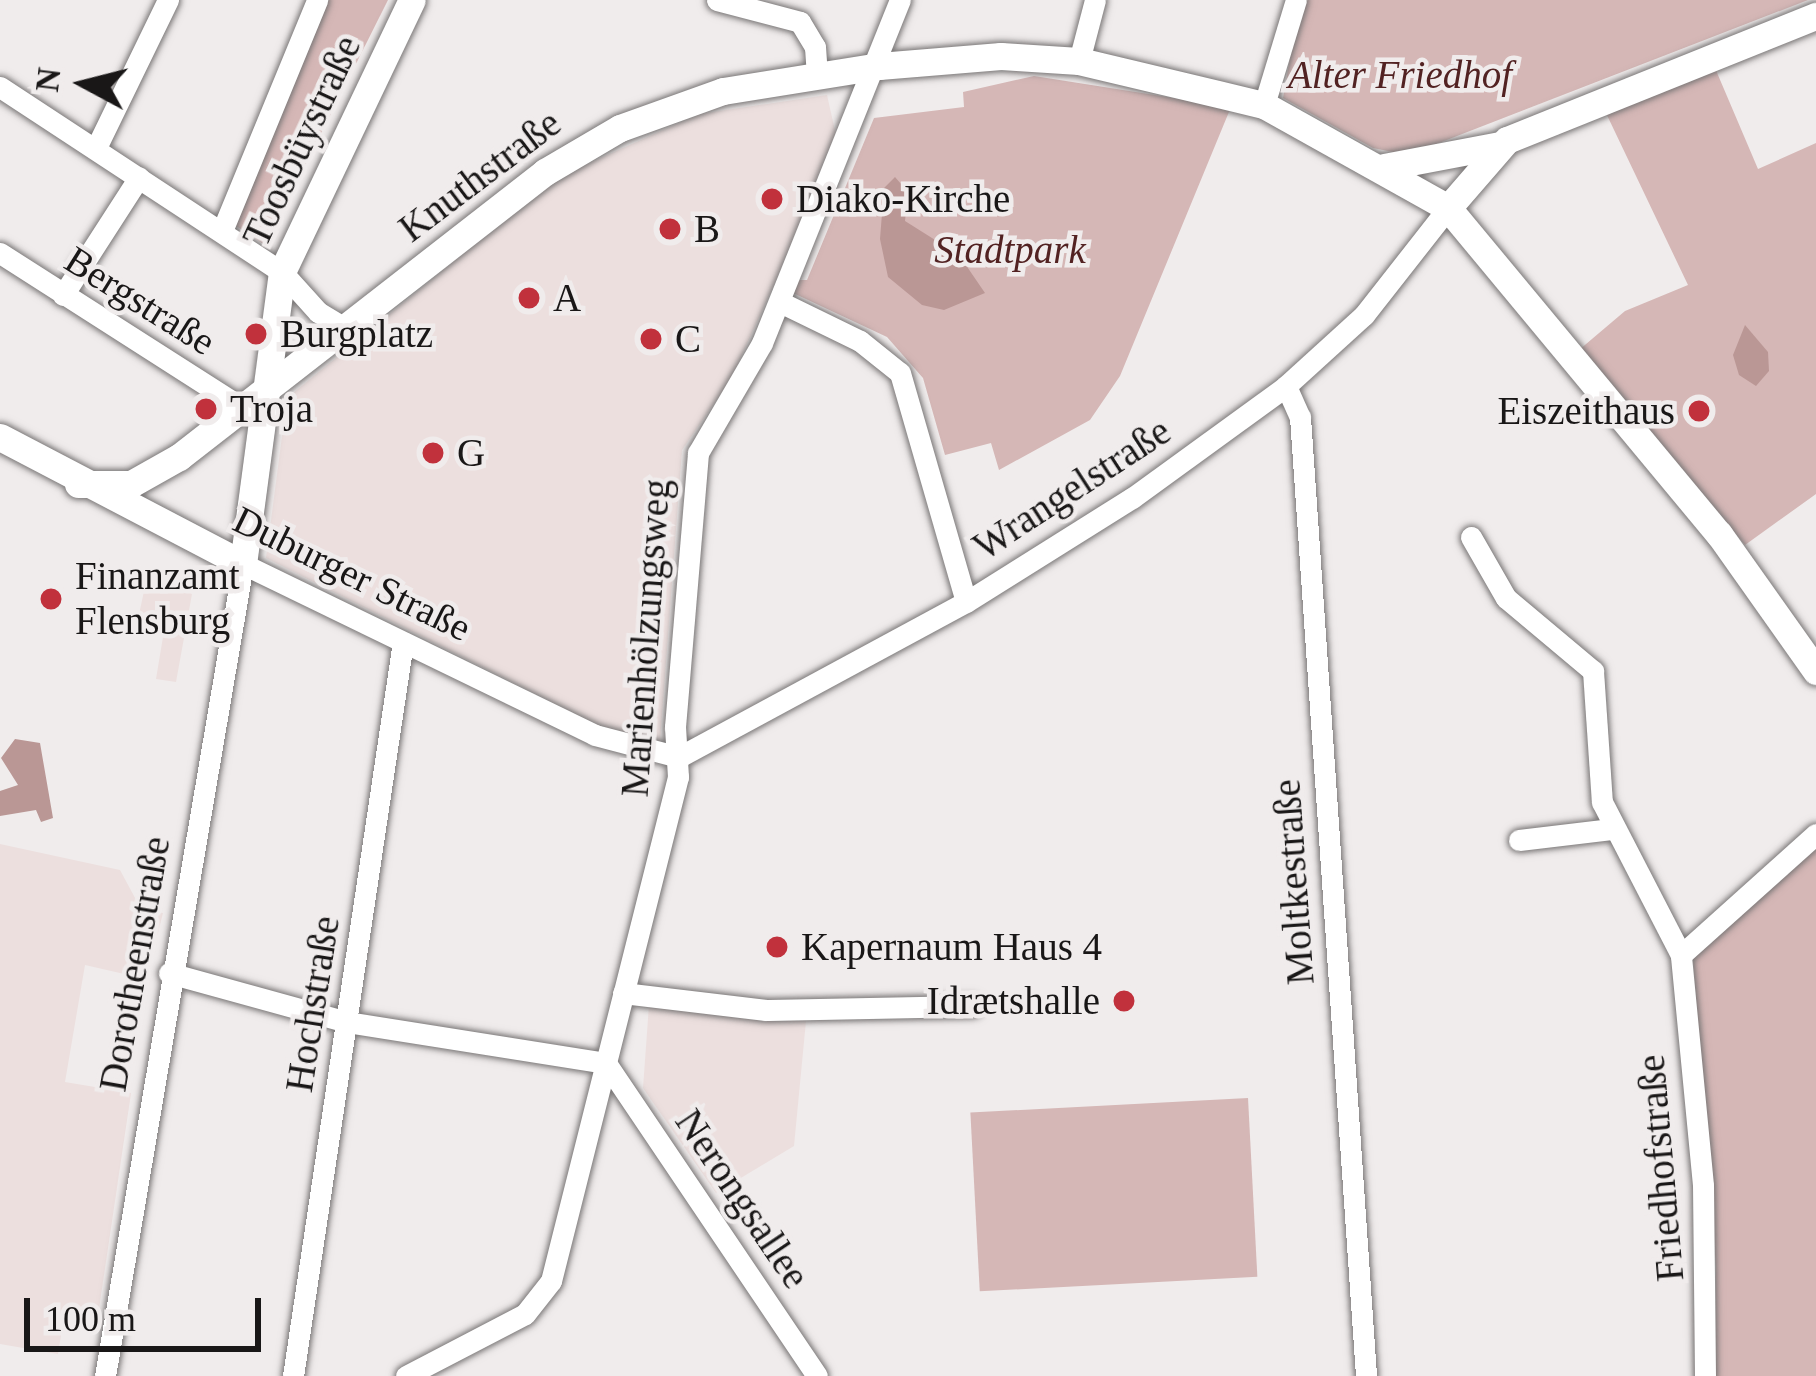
<!DOCTYPE html>
<meta charset="utf-8">
<style>
body{margin:0}
#map{position:relative;width:1816px;height:1376px;overflow:hidden;background:#f0ecec;font-family:Georgia,serif}
div>[style]{position:absolute}
[style*='--x']{left:calc(var(--x)*1px);top:calc(var(--y)*1px);width:calc(var(--w)*1px);rotate:calc(var(--a)*1deg)}
.built>*{inset:0;background:#ecdfde}
.green>*{inset:0;background:#d5b7b6;transform-origin:0 0}
.water>*{inset:0;background:#ba9795}
.roads{filter:drop-shadow(0 0 3px #797676) drop-shadow(0 0 3px #797676)}
.minor>*{height:21px;margin:-10.5px;padding:0 10.5px;transform-origin:10.5px;border-radius:10.5px;background:#fff}
.major>*{height:27px;margin:-13.5px;padding:0 13.5px;transform-origin:13.5px;border-radius:13.5px;background:#fff}
.dots>*{width:33px;height:33px;translate:-50% -50%;box-sizing:border-box;border:6px solid #f0ecec;border-radius:50%}
span{translate:-50% -50%;white-space:nowrap;text-align:center;line-height:1.15;-webkit-text-stroke:9px #f0ecec;paint-order:stroke}
.park-label{font-size:39px;color:#522222;font-style:italic}
.street-label{font-size:39px;color:#191717}
.poi-label{font-size:39px;color:#191717}
.left{translate:0 -50%;text-align:left}
.right{translate:-100% -50%;text-align:right}
.north{position:absolute;left:24px;top:24px;width:120px;height:120px;-webkit-text-stroke:9px #f0ecec;paint-order:stroke;rotate:277deg;font-size:33px;font-weight:700;line-height:48px;text-align:center;color:#191717}
.north::after{content:'';display:block;margin:auto;width:42px;height:54px;background:#191717;clip-path:polygon(50% 0,100% 100%,50% 72%,0 100%)}
.scale{position:absolute;left:24px;top:1298px;width:237px;height:54px;box-sizing:border-box;border:6px solid #191717;border-top:0;padding-left:15px;font-size:36px;line-height:42px;white-space:nowrap;color:#191717;-webkit-text-stroke:9px #f0ecec;paint-order:stroke}
</style>
<div id="map">
<div class="built">
<i style="clip-path:polygon(827px 95px,838px 144px,731px 379px,682px 450px,660px 742px,621px 737px,266px 558px,287px 398px,556px 178px,699px 114px)"></i>
<i style="clip-path:polygon(149px 568px,192px 594px,176px 682px,156px 679px,165px 625px,138px 619px)"></i>
<i style="clip-path:polygon(0 844px,120px 870px,141px 909px,163px 913px,146px 979px,85px 965px,65px 1082px,131px 1093px,96px 1329px,63px 1323px,58px 1354px,0 1344px)"></i>
<i style="clip-path:polygon(649px 1005px,806px 1021px,794px 1146px,716px 1193px,643px 1088px)"></i>
</div>
<div class="green">
<i style="clip-path:polygon(329px 0,388px 0,265px 245px,236px 226px)"></i>
<i style="clip-path:polygon(1300px 0,1808px 0,1408px 155px,1373px 148px,1283px 98px)"></i>
<i style="clip-path:polygon(1715px 68px,1758px 169px,1816px 143px,1816px 494px,1745px 545px,1579px 350px,1625px 311px,1688px 285px,1605px 111px)"></i>
<i style="clip-path:polygon(1034px 76px,1231px 107px,1120px 376px,1090px 420px,999px 470px,991px 443px,945px 455px,923px 378px,887px 337px,791px 292px,796px 280px,807px 280px,874px 118px,964px 107px,963px 92px)"></i>
<i style="clip-path:polygon(1816px 847px,1816px 1376px,1715px 1376px,1716px 1267px,1693px 959px)"></i>
<i style="left:1248px;top:1098px;width:179px;height:278px;rotate:87deg"></i>
</div>
<div class="water">
<i style="clip-path:polygon(895px 177px,908px 192px,905px 221px,959px 255px,985px 293px,944px 310px,922px 305px,888px 277px,880px 239px,884px 188px)"></i>
<i style="clip-path:polygon(1745px 325px,1768px 352px,1769px 371px,1756px 386px,1739px 375px,1733px 355px)"></i>
<i style="clip-path:polygon(15px 739px,40px 743px,53px 818px,41px 822px,36px 810px,0 816px,0 791px,18px 785px,1px 758px)"></i>
</div>
<div class="roads">
<div class="minor">
<i style="--x:717;--y:0;--w:86;--a:14.8"></i>
<i style="--x:800;--y:22;--w:29;--a:59"></i>
<i style="--x:815;--y:47;--w:29;--a:86"></i>
<i style="--x:1079;--y:61;--w:63;--a:-75.3"></i>
<i style="--x:0;--y:87;--w:337;--a:33.3"></i>
<i style="--x:282;--y:272;--w:54;--a:48"></i>
<i style="--x:318;--y:312;--w:31;--a:31"></i>
<i style="--x:1264;--y:105;--w:110;--a:-73.1"></i>
<i style="--x:96;--y:148;--w:165;--a:-64.1"></i>
<i style="--x:222;--y:231;--w:250;--a:-67.6"></i>
<i style="--x:0;--y:253;--w:287;--a:32.6"></i>
<i style="--x:63;--y:295;--w:140;--a:-57.2"></i>
<i style="--x:780;--y:302;--w:89;--a:26"></i>
<i style="--x:860;--y:341;--w:51;--a:38.7"></i>
<i style="--x:900;--y:373;--w:238;--a:73.9"></i>
<i style="--x:1286;--y:386;--w:34;--a:66"></i>
<i style="--x:1300;--y:417;--w:961;--a:86.06"></i>
<i style="--x:1471;--y:537;--w:70;--a:60.2"></i>
<i style="--x:1506;--y:598;--w:114;--a:40"></i>
<i style="--x:1593;--y:671;--w:131;--a:86.1"></i>
<i style="--x:1602;--y:802;--w:172;--a:62.7"></i>
<i style="--x:679;--y:757;--w:326;--a:-28.4"></i>
<i style="--x:966;--y:602;--w:196;--a:-32.1"></i>
<i style="--x:1132;--y:498;--w:190;--a:-36"></i>
<i style="--x:1286;--y:386;--w:105;--a:-42.3"></i>
<i style="--x:1364;--y:315;--w:136;--a:-51.9"></i>
<i style="--x:1519;--y:840;--w:93;--a:-6.8"></i>
<i style="--x:169;--y:973;--w:185;--a:15.4"></i>
<i style="--x:347;--y:1022;--w:262;--a:9"></i>
<i style="--x:606;--y:1063;--w:377;--a:56"></i>
<i style="--x:623;--y:993;--w:144;--a:6.8"></i>
<i style="--x:766;--y:1010;--w:206;--a:-1.1"></i>
<i style="--x:105;--y:1376;--w:824;--a:-80.35"></i>
<i style="--x:243;--y:564;--w:391;--a:25.9"></i>
<i style="--x:595;--y:735;--w:87;--a:14.7"></i>
<i style="--x:293;--y:1376;--w:742;--a:-81.48"></i>
<i style="--x:406;--y:1376;--w:134;--a:-27.5"></i>
<i style="--x:525;--y:1314;--w:42;--a:-51.8"></i>
<i style="--x:551;--y:1281;--w:520;--a:-75.86"></i>
<i style="--x:678;--y:777;--w:50;--a:-93.4"></i>
<i style="--x:675;--y:727;--w:275;--a:-85.2"></i>
<i style="--x:698;--y:453;--w:127;--a:-59.8"></i>
<i style="--x:762;--y:343;--w:370;--a:-68.1"></i>
<i style="--x:1705;--y:1376;--w:191;--a:-90.6"></i>
<i style="--x:1703;--y:1185;--w:231;--a:-95.5"></i>
<i style="--x:1681;--y:955;--w:181;--a:-41.9"></i>
</div>
<div class="major">
<i style="--x:1384;--y:167;--w:118;--a:-10.7"></i>
<i style="--x:1448;--y:208;--w:90;--a:-49.1"></i>
<i style="--x:1507;--y:140;--w:333;--a:-21.9"></i>
<i style="--x:0;--y:437;--w:274;--a:27.6"></i>
<i style="--x:243;--y:564;--w:295;--a:-82.4"></i>
<i style="--x:282;--y:272;--w:301;--a:-64.5"></i>
<i style="--x:78;--y:484;--w:53;--a:0"></i>
<i style="--x:131;--y:484;--w:55;--a:-29.4"></i>
<i style="--x:179;--y:457;--w:464;--a:-37.9"></i>
<i style="--x:545;--y:172;--w:87;--a:-30.4"></i>
<i style="--x:620;--y:128;--w:109;--a:-19.8"></i>
<i style="--x:723;--y:91;--w:158;--a:-9.1"></i>
<i style="--x:879;--y:66;--w:122;--a:-4.7"></i>
<i style="--x:1001;--y:56;--w:78;--a:3.7"></i>
<i style="--x:1079;--y:61;--w:190;--a:13.4"></i>
<i style="--x:1264;--y:105;--w:211;--a:29.2"></i>
<i style="--x:1448;--y:208;--w:424;--a:50.3"></i>
<i style="--x:1719;--y:534;--w:168;--a:54.7"></i>
</div>
</div>
<div class="dots">
<i style="left:772px;top:199px;background:#c1313c"></i>
<i style="left:670px;top:229px;background:#c1313c"></i>
<i style="left:529px;top:298px;background:#c1313c"></i>
<i style="left:256px;top:334px;background:#c1313c"></i>
<i style="left:651px;top:339px;background:#c1313c"></i>
<i style="left:206px;top:409px;background:#c1313c"></i>
<i style="left:1699px;top:411px;background:#c1313c"></i>
<i style="left:433px;top:453px;background:#c1313c"></i>
<i style="left:51px;top:599px;background:#c1313c"></i>
<i style="left:777px;top:947px;background:#c1313c"></i>
<i style="left:1124px;top:1001px;background:#c1313c"></i>
</div>
<div class="park-label">
<span style="left:1400px;top:75px">Alter Friedhof</span>
<span style="left:1010px;top:250px">Stadtpark</span>
</div>
<div class="street-label">
<span style="left:302px;top:141px;rotate:-65deg">Toosbüystraße</span>
<span style="left:480px;top:176px;rotate:-37deg">Knuthstraße</span>
<span style="left:140px;top:301px;rotate:32deg">Bergstraße</span>
<span style="left:1072px;top:489px;rotate:-33deg">Wrangelstraße</span>
<span style="left:352px;top:574px;rotate:26deg">Duburger Straße</span>
<span style="left:646px;top:638px;rotate:-86deg">Marienhölzungsweg</span>
<span style="left:1294px;top:882px;rotate:-94deg">Moltkestraße</span>
<span style="left:135px;top:964px;rotate:-80deg">Dorotheenstraße</span>
<span style="left:313px;top:1004px;rotate:-81deg">Hochstraße</span>
<span style="left:1661px;top:1168px;rotate:-95deg">Friedhofstraße</span>
<span style="left:742px;top:1199px;rotate:56deg">Nerongsallee</span>
</div>
<div class="poi-label">
<span class="left" style="left:796px;top:199px">Diako-Kirche</span>
<span class="left" style="left:694px;top:229px">B</span>
<span class="left" style="left:553px;top:298px">A</span>
<span class="left" style="left:280px;top:334px">Burgplatz</span>
<span class="left" style="left:675px;top:339px">C</span>
<span class="left" style="left:230px;top:409px">Troja</span>
<span class="right" style="left:1675px;top:411px">Eiszeithaus</span>
<span class="left" style="left:457px;top:453px">G</span>
<span class="left" style="left:75px;top:599px">Finanzamt<br>Flensburg</span>
<span class="left" style="left:801px;top:947px">Kapernaum Haus 4</span>
<span class="right" style="left:1100px;top:1001px">Idrætshalle</span>
</div>
<div class="north">N</div>
<div class="scale">100 m</div>
</div>
